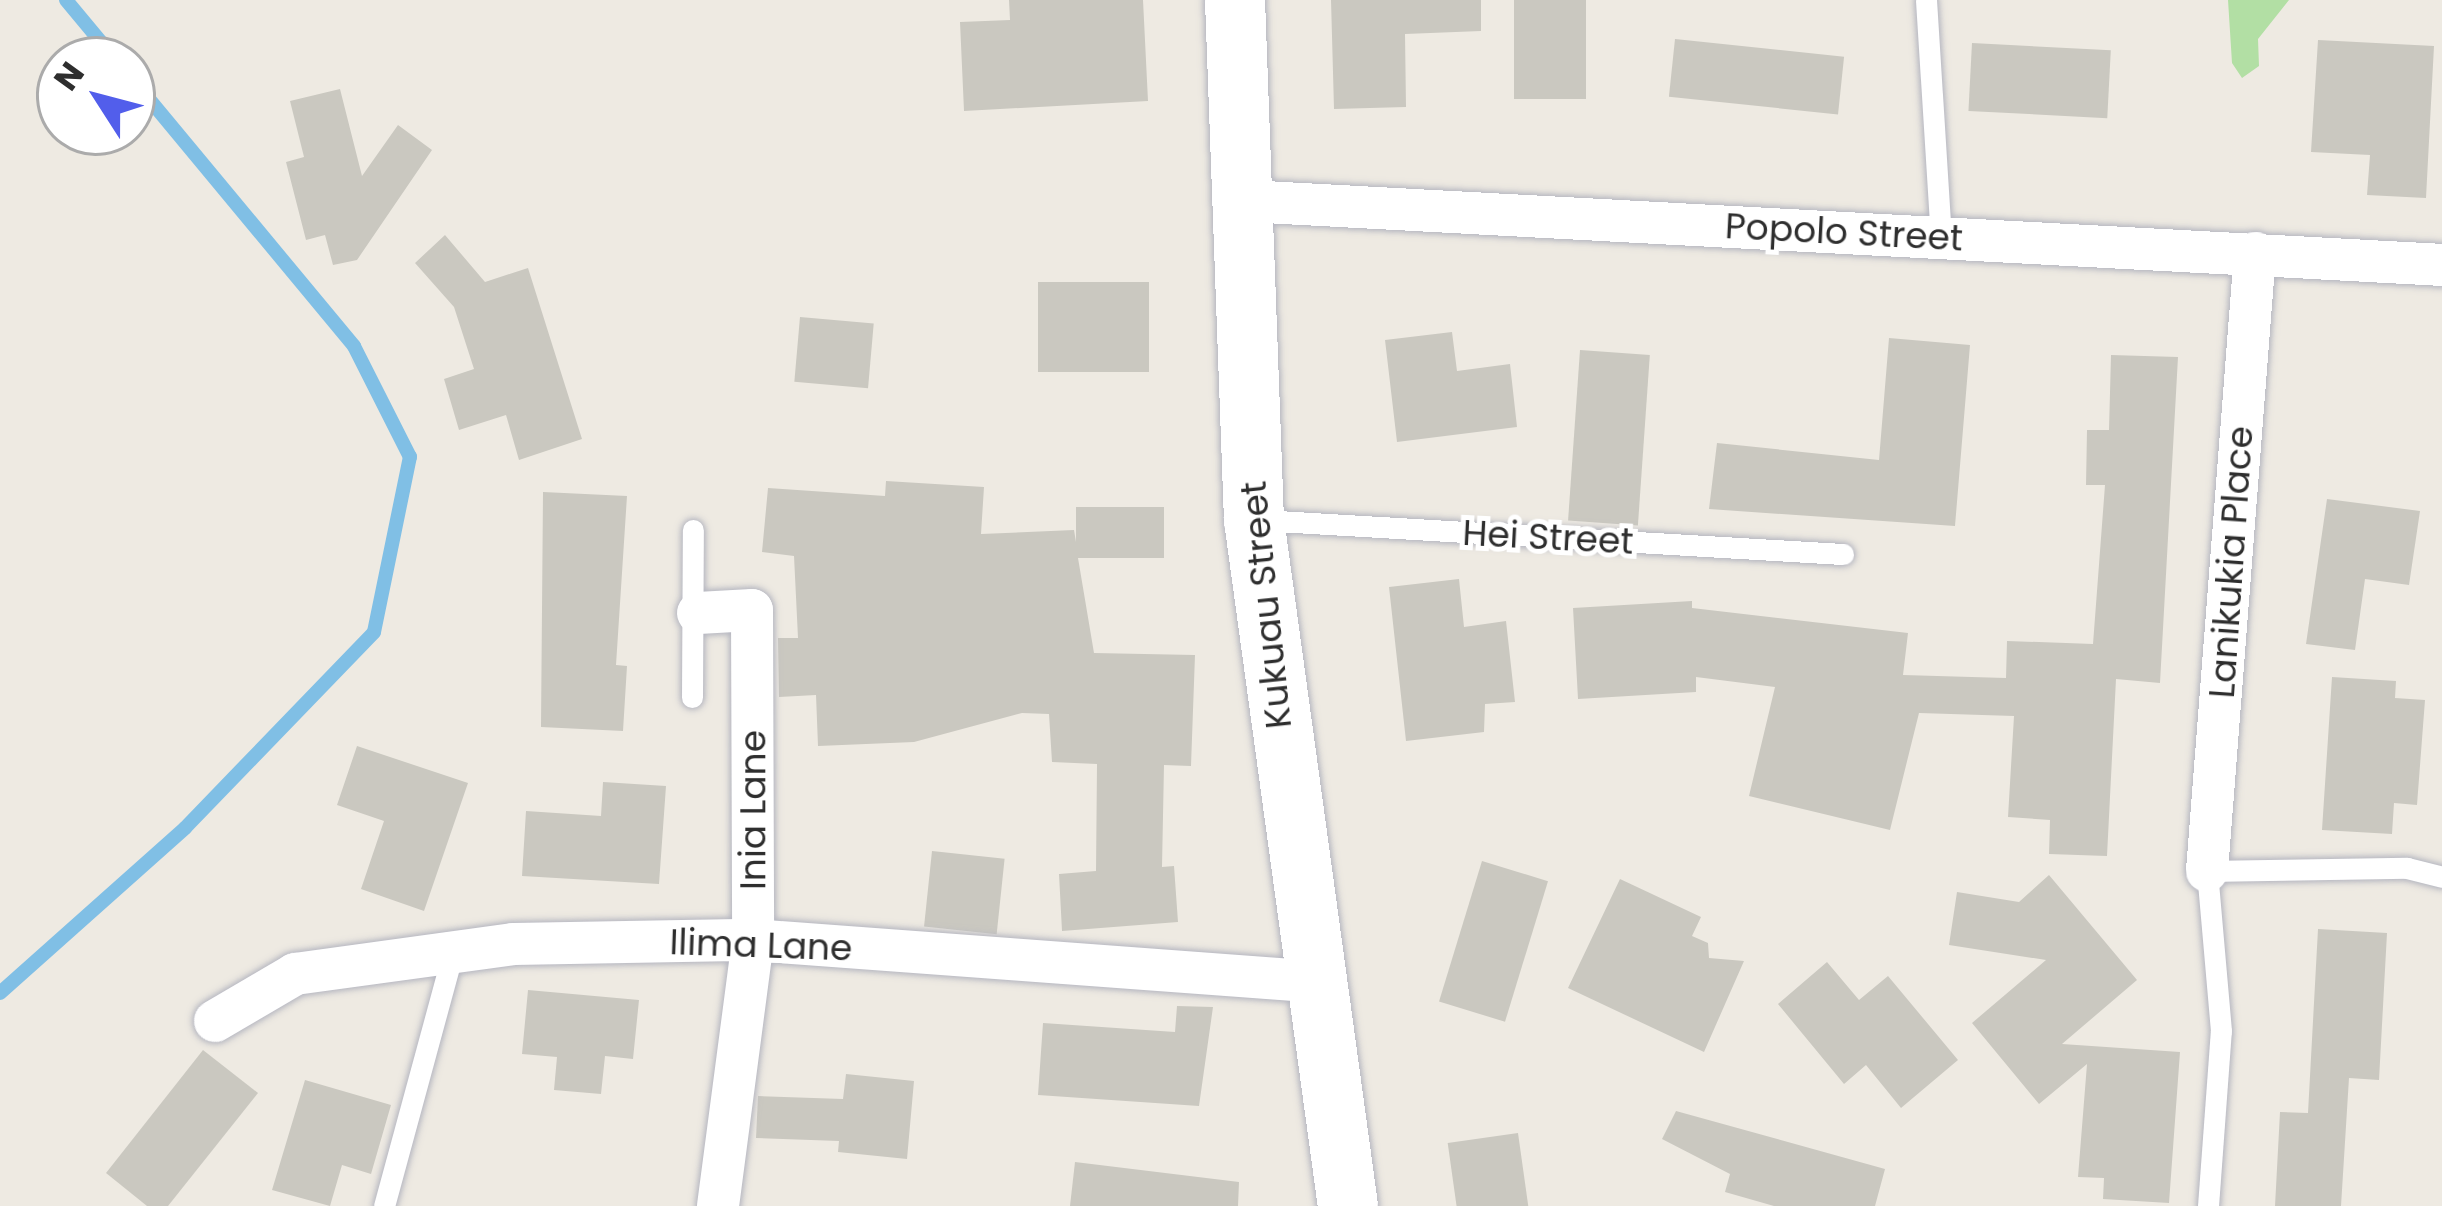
<!DOCTYPE html>
<style>
body{margin:0}
#map{position:relative;width:2442px;height:1206px;overflow:hidden;background:#eeeae2;font-family:Poppins,sans-serif}
div>[style]{position:absolute}
[style*='--x']{left:calc(var(--x)*1px);top:calc(var(--y)*1px);width:calc(var(--w)*1px);rotate:calc(var(--a)*1deg)}
.green>*{inset:0;background:#b2dfa4}
.stream>*{height:14px;margin:-7px;padding:0 7px;transform-origin:7px;border-radius:7px;background:#80bfe5}
.building>*{inset:0;background:#cac8c0;transform-origin:0 0}
.roads{filter:drop-shadow(0 0 3px #b5b6c0) drop-shadow(0 0 3px #b5b6c0)}
.lane>*{height:21px;margin:-10.5px;padding:0 10.5px;transform-origin:10.5px;border-radius:10.5px;background:#fff}
.street>*{height:42px;margin:-21px;padding:0 21px;transform-origin:21px;border-radius:21px;background:#fff}
.secondary>*{height:60px;margin:-30px;padding:0 30px;transform-origin:30px;border-radius:30px;background:#fff}
span{translate:-50% -50%;white-space:nowrap;text-align:center;line-height:1.15;-webkit-text-stroke:10px #fff;paint-order:stroke}
.street-label{font-size:36px;color:#2e2e2e}
.north{position:absolute;left:36px;top:36px;width:120px;height:120px;box-sizing:border-box;background:#fff;border:3px solid #ababab;border-radius:50%;rotate:306deg;font-size:33px;font-weight:700;line-height:48px;text-align:center;color:#2e2e2e}
.north::after{content:'';display:block;margin:auto;width:42px;height:54px;background:#525eeb;clip-path:polygon(50% 0,100% 100%,50% 72%,0 100%)}
</style>
<div id="map">
<div class="green">
<i style="clip-path:polygon(2228px 0,2289px 0,2258px 39px,2259px 66px,2242px 78px,2232px 63px)"></i>
</div>
<div class="stream">
<i style="--x:66;--y:0;--w:78;--a:50.2"></i>
<i style="--x:0;--y:993;--w:248;--a:-41.7"></i>
<i style="--x:185;--y:828;--w:272;--a:-46"></i>
<i style="--x:374;--y:632;--w:179;--a:-78.4"></i>
<i style="--x:410;--y:457;--w:124;--a:-116.8"></i>
<i style="--x:354;--y:346;--w:347;--a:-129.7"></i>
</div>
<div class="building">
<i style="clip-path:polygon(1009px 0,1143px 0,1148px 101px,964px 111px,960px 22px,1010px 20px)"></i>
<i style="clip-path:polygon(1331px 0,1481px 0,1481px 31px,1405px 34px,1406px 107px,1334px 109px)"></i>
<i style="left:1514px;top:0;width:72px;height:99px"></i>
<i style="left:1675px;top:39px;width:170px;height:58px;rotate:6deg"></i>
<i style="clip-path:polygon(2318px 40px,2434px 46px,2426px 198px,2367px 195px,2370px 155px,2311px 152px)"></i>
<i style="left:1972px;top:43px;width:139px;height:68px;rotate:3deg"></i>
<i style="clip-path:polygon(340px 89px,362px 176px,398px 125px,432px 150px,357px 260px,333px 265px,325px 235px,306px 240px,286px 162px,304px 157px,290px 101px)"></i>
<i style="clip-path:polygon(445px 235px,485px 282px,528px 268px,582px 439px,519px 460px,506px 415px,459px 430px,444px 379px,474px 369px,454px 307px,415px 263px)"></i>
<i style="left:1038px;top:282px;width:111px;height:90px"></i>
<i style="left:800px;top:317px;width:74px;height:65px;rotate:5deg"></i>
<i style="clip-path:polygon(1452px 332px,1457px 371px,1510px 364px,1517px 427px,1397px 442px,1385px 340px)"></i>
<i style="clip-path:polygon(1889px 338px,1970px 345px,1955px 526px,1709px 509px,1717px 443px,1879px 460px)"></i>
<i style="left:1580px;top:350px;width:70px;height:171px;rotate:4deg"></i>
<i style="clip-path:polygon(2111px 355px,2178px 357px,2160px 683px,2116px 679px,2107px 856px,2049px 854px,2050px 820px,2008px 817px,2014px 716px,1919px 713px,1890px 830px,1749px 796px,1775px 687px,1696px 677px,1696px 692px,1578px 699px,1573px 608px,1692px 601px,1692px 608px,1908px 633px,1903px 675px,2006px 678px,2007px 641px,2093px 644px,2105px 485px,2086px 485px,2087px 430px,2109px 430px)"></i>
<i style="clip-path:polygon(886px 481px,984px 487px,981px 534px,1074px 530px,1076px 542px,1076px 507px,1164px 507px,1164px 558px,1078px 558px,1094px 653px,1195px 655px,1191px 766px,1164px 765px,1162px 867px,1174px 866px,1178px 922px,1062px 931px,1059px 874px,1096px 871px,1097px 764px,1052px 762px,1049px 714px,1022px 713px,914px 742px,818px 746px,816px 695px,779px 697px,778px 638px,798px 638px,794px 556px,762px 552px,768px 488px,885px 496px)"></i>
<i style="clip-path:polygon(543px 492px,627px 496px,616px 665px,627px 666px,623px 731px,541px 727px)"></i>
<i style="clip-path:polygon(2327px 499px,2420px 511px,2409px 585px,2365px 579px,2355px 650px,2306px 644px)"></i>
<i style="clip-path:polygon(1459px 579px,1464px 627px,1506px 621px,1515px 702px,1485px 704px,1484px 732px,1406px 741px,1389px 587px)"></i>
<i style="clip-path:polygon(2332px 677px,2396px 681px,2395px 698px,2425px 700px,2417px 805px,2394px 803px,2392px 834px,2322px 830px)"></i>
<i style="clip-path:polygon(357px 746px,468px 783px,424px 911px,361px 889px,384px 821px,337px 805px)"></i>
<i style="clip-path:polygon(603px 782px,666px 786px,659px 884px,522px 876px,526px 811px,601px 816px)"></i>
<i style="left:932px;top:851px;width:73px;height:76px;rotate:6deg"></i>
<i style="left:1482px;top:861px;width:69px;height:147px;rotate:17deg"></i>
<i style="clip-path:polygon(2049px 875px,2137px 980px,2062px 1044px,2180px 1052px,2169px 1203px,2103px 1199px,2104px 1178px,2078px 1177px,2087px 1064px,2039px 1104px,1972px 1023px,2046px 960px,1949px 945px,1957px 892px,2019px 902px)"></i>
<i style="clip-path:polygon(1620px 879px,1701px 917px,1692px 936px,1708px 943px,1709px 958px,1744px 961px,1704px 1052px,1568px 988px)"></i>
<i style="clip-path:polygon(2318px 929px,2387px 933px,2379px 1080px,2349px 1078px,2341px 1206px,2275px 1206px,2280px 1112px,2308px 1113px)"></i>
<i style="clip-path:polygon(1827px 962px,1859px 1000px,1888px 976px,1958px 1060px,1901px 1108px,1866px 1065px,1844px 1084px,1778px 1004px)"></i>
<i style="clip-path:polygon(528px 990px,639px 1000px,633px 1059px,605px 1056px,601px 1094px,554px 1090px,557px 1057px,522px 1054px)"></i>
<i style="clip-path:polygon(1177px 1006px,1213px 1007px,1199px 1106px,1038px 1095px,1043px 1023px,1175px 1032px)"></i>
<i style="clip-path:polygon(203px 1050px,258px 1093px,168px 1206px,147px 1206px,106px 1173px)"></i>
<i style="clip-path:polygon(846px 1074px,914px 1081px,907px 1159px,838px 1152px,839px 1141px,756px 1138px,758px 1096px,843px 1099px)"></i>
<i style="clip-path:polygon(305px 1080px,391px 1105px,371px 1174px,342px 1165px,330px 1206px,272px 1190px)"></i>
<i style="clip-path:polygon(1676px 1111px,1885px 1169px,1875px 1206px,1774px 1206px,1725px 1192px,1730px 1174px,1662px 1139px)"></i>
<i style="left:1518px;top:1133px;width:74px;height:71px;rotate:82deg"></i>
<i style="clip-path:polygon(1075px 1162px,1239px 1182px,1238px 1206px,1070px 1206px)"></i>
</div>
<div class="roads">
<div class="lane">
<i style="--x:1926;--y:0;--w:236;--a:86.4"></i>
<i style="--x:1260;--y:520;--w:584;--a:3.34"></i>
<i style="--x:692;--y:697;--w:167;--a:-89.7"></i>
<i style="--x:384;--y:1206;--w:266;--a:-74.8"></i>
<i style="--x:2208;--y:1206;--w:175;--a:-85.8"></i>
<i style="--x:2221;--y:1031;--w:161;--a:-95"></i>
<i style="--x:2207;--y:871;--w:200;--a:-0.9"></i>
<i style="--x:2407;--y:868;--w:36;--a:14"></i>
</div>
<div class="street">
<i style="--x:1246;--y:201;--w:1198;--a:3.06"></i>
<i style="--x:698;--y:613;--w:54;--a:-3.2"></i>
<i style="--x:752;--y:610;--w:330;--a:89.8"></i>
<i style="--x:753;--y:940;--w:268;--a:97.5"></i>
<i style="--x:2207;--y:871;--w:620;--a:-85.56"></i>
<i style="--x:215;--y:1021;--w:93;--a:-30.4"></i>
<i style="--x:295;--y:974;--w:220;--a:-7.8"></i>
<i style="--x:513;--y:944;--w:240;--a:-1"></i>
<i style="--x:753;--y:940;--w:569;--a:4.24"></i>
</div>
<div class="secondary">
<i style="--x:1235;--y:0;--w:520;--a:87.91"></i>
<i style="--x:1254;--y:520;--w:692;--a:82.2"></i>
</div>
</div>
<div class="street-label">
<span style="left:1844px;top:232px;rotate:3deg">Popolo Street</span>
<span style="left:1548px;top:537px;rotate:3deg">Hei Street</span>
<span style="left:2231px;top:562px;rotate:-86deg">Lanikukia Place</span>
<span style="left:1266px;top:605px;rotate:-96deg">Kukuau Street</span>
<span style="left:753px;top:810px;rotate:-90deg">Inia Lane</span>
<span style="left:761px;top:945px;rotate:2deg">Ilima Lane</span>
</div>
<div class="north">N</div>
</div>
